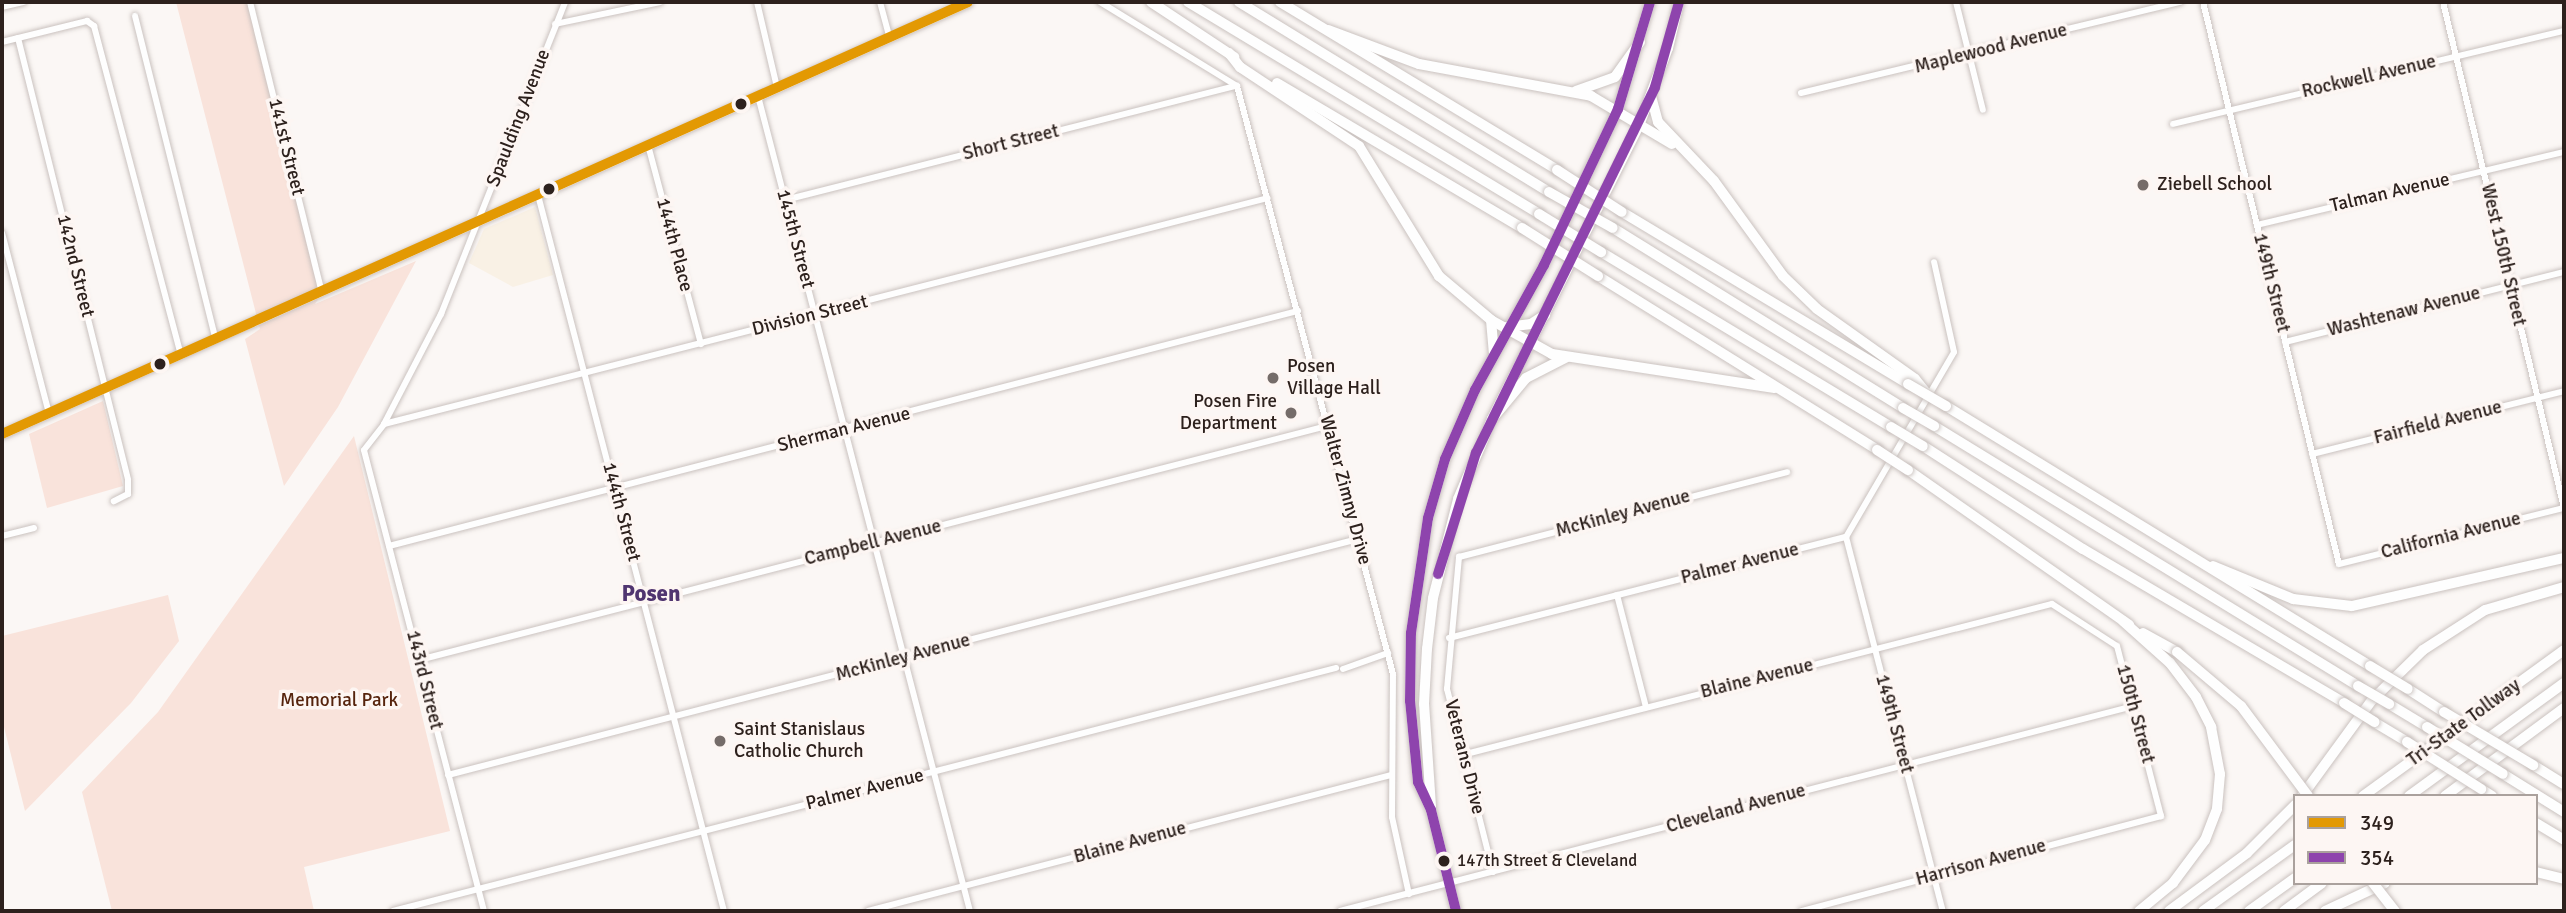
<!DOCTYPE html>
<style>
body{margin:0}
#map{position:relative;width:2566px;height:913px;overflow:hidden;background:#fbf7f5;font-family:Signika,sans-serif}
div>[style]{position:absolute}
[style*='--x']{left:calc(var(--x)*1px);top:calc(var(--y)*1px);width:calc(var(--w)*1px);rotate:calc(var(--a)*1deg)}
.commercial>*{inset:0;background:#f9f1e5}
.green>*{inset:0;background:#f9e3db}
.roads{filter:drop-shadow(0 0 2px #cac2bf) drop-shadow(0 0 2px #cac2bf)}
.street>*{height:6px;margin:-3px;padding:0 3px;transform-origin:3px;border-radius:3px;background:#fefefe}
.secondary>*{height:9px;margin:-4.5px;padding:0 4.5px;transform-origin:4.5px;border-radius:4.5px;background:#fefefe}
.primary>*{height:10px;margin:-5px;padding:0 5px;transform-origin:5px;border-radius:5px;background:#fefefe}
.highway>*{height:10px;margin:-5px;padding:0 5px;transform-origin:5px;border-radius:5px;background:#fefefe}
.bridges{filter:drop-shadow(0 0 2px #cac2bf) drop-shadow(0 0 2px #cac2bf)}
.highway-bridge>*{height:10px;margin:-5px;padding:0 5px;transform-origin:5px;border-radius:5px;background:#fefefe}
.bus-1>*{height:10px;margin:-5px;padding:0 5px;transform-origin:5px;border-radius:5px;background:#e39903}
.bus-2>*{height:10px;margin:-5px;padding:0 5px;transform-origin:5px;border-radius:5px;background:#8e44ad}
.dots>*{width:19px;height:19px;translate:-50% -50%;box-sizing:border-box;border:4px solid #fdf6f3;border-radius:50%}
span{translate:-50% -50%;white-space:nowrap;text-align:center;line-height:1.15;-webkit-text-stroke:7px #fdf6f3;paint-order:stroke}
.bus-label{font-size:17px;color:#2d211d}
.left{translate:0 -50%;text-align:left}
.street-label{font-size:19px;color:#2d211d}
.poi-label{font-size:19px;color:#2d211d}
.right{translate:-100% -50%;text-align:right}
.park-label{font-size:19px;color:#55230c}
.quarter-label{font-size:23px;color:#503570;font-weight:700}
.frame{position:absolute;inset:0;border:4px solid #2d211d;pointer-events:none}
.legend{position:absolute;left:2293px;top:794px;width:245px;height:91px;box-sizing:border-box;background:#fdf6f3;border:2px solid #aaa19d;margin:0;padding:9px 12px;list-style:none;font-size:21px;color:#2d211d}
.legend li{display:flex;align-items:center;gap:14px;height:35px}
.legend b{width:35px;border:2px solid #aaa19d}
</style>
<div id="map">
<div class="commercial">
<i style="clip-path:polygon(535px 207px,553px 275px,513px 287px,469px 263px,484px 229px)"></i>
</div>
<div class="green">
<i style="clip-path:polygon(176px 2px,250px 2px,322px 293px,315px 304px,416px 261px,338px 407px,284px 486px,245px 339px,260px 329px)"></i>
<i style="clip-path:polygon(103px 401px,123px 486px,47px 508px,29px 434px)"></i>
<i style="clip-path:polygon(354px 436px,450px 831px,304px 867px,314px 911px,112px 911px,82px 792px,158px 712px)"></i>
<i style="clip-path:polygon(168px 595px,179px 641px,131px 703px,25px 811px,2px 719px,2px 636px)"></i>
</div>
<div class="roads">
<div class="street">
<i style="--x:250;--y:2;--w:299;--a:76.1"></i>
<i style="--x:757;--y:2;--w:87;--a:76.8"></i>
<i style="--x:880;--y:2;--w:35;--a:75"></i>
<i style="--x:1100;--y:2;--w:161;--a:31.5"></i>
<i style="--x:1237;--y:86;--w:608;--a:75.14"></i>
<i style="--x:1393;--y:674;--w:143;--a:90.4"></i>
<i style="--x:1392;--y:817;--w:79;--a:77.6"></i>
<i style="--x:1956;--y:2;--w:111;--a:76"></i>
<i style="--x:2203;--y:2;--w:578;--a:76.4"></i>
<i style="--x:2339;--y:564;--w:232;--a:-14"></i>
<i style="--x:2443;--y:2;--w:520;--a:76.55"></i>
<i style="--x:2;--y:7;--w:22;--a:-13"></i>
<i style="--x:135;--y:16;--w:334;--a:76"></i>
<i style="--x:555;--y:24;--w:107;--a:-11.8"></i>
<i style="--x:18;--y:38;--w:455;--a:76"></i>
<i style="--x:128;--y:480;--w:14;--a:90"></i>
<i style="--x:128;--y:494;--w:16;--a:153"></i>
<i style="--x:2;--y:42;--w:88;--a:-13.9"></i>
<i style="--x:87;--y:21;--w:9;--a:36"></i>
<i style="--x:94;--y:26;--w:341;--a:75.2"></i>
<i style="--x:1801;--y:93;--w:390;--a:-13.5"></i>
<i style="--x:758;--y:96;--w:842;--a:75.42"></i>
<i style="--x:2173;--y:124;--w:402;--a:-13.4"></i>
<i style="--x:648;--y:145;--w:206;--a:75.1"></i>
<i style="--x:538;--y:195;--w:740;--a:75.44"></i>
<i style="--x:785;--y:200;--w:466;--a:-14.2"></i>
<i style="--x:2257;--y:225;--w:316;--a:-13.4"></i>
<i style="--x:2;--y:233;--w:187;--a:75.4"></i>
<i style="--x:2285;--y:342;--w:288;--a:-14.1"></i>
<i style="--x:384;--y:424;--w:124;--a:-62.6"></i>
<i style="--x:441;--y:314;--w:336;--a:-68.3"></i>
<i style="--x:2312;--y:454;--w:260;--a:-14"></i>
<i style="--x:2;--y:536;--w:33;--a:-14"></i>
<i style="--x:1846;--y:537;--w:386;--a:75.5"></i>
<i style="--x:389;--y:546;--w:939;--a:-14.5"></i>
<i style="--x:1617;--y:595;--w:116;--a:75.5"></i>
<i style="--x:1449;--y:638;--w:410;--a:-14.3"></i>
<i style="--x:1846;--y:537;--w:214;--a:-59.7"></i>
<i style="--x:1954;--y:352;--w:92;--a:-102.5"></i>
<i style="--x:419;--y:660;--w:938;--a:-14.45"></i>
<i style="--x:1343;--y:669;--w:48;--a:-19.6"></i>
<i style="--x:1462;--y:755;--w:609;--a:-14.36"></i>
<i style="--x:2052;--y:604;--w:77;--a:32.9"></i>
<i style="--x:2117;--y:646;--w:176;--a:75.5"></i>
<i style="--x:2161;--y:816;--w:372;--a:165.2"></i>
<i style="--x:448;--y:775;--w:940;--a:-14.54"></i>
<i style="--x:1493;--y:872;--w:189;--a:-104.1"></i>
<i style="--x:1447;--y:689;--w:133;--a:-84.8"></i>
<i style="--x:1459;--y:557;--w:339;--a:-14.5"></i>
<i style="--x:393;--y:911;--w:974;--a:-14.45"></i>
<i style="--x:484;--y:911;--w:476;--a:-104.6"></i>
<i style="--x:364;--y:450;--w:33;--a:-52"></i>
<i style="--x:384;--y:424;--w:912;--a:-14.34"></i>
<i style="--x:868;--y:911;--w:540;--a:-14.58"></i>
<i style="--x:1340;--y:911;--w:819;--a:-14.49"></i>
</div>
<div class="secondary">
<i style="--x:2;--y:434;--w:1058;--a:-24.09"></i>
</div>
<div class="primary">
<i style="--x:1431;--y:806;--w:102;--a:-93.9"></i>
<i style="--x:1424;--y:704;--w:55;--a:-86.9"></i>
<i style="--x:1427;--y:649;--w:51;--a:-83.3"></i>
<i style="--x:1433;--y:598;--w:102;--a:-75.8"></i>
<i style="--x:1458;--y:499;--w:87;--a:-67"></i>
<i style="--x:1492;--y:419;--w:331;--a:-63.4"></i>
<i style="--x:1640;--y:123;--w:80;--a:-69.5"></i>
<i style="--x:1668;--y:48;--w:47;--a:-76.6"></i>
<i style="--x:1456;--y:911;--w:104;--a:-103.9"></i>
<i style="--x:1431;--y:810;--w:31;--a:-115"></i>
<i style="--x:1418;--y:782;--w:81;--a:-95.6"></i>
<i style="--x:1410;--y:701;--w:68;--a:-89.2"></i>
<i style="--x:1411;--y:633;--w:116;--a:-81.6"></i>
<i style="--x:1428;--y:518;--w:61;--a:-73.9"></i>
<i style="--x:1445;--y:459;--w:75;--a:-66.5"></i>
<i style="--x:1475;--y:390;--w:143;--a:-61.1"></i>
<i style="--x:1544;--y:265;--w:173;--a:-64.6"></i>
<i style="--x:1618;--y:109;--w:112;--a:-73.3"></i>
</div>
<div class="highway">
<i style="--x:1151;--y:2;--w:100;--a:33.5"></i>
<i style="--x:1188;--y:2;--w:410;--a:31.1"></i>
<i style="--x:1239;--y:2;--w:364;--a:31.5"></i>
<i style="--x:1280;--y:2;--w:324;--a:31.2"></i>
<i style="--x:1328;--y:30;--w:97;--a:20.5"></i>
<i style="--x:1419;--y:64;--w:175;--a:10.5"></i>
<i style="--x:1591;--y:96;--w:94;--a:30.7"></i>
<i style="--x:1229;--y:53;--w:18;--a:52"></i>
<i style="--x:1240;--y:67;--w:143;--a:33.6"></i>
<i style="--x:1359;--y:146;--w:153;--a:58.4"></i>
<i style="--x:1439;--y:276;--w:68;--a:40.2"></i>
<i style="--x:1491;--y:320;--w:70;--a:29.1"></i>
<i style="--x:1552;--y:354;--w:225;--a:8.7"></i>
<i style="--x:1277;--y:83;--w:285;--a:30.6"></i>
<i style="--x:1576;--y:91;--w:41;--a:-19.7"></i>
<i style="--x:1615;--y:77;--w:43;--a:-54.5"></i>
<i style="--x:1651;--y:96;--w:27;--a:75"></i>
<i style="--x:1658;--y:122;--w:81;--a:46.5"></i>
<i style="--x:1714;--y:181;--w:117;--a:54"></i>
<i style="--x:1783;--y:276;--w:47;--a:44.1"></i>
<i style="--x:1817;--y:309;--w:120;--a:35.5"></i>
<i style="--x:1915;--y:379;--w:21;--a:51"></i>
<i style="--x:1622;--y:212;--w:334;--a:31"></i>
<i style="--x:1613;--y:228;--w:341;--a:31.8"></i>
<i style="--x:1601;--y:252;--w:339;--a:31.1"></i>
<i style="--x:1598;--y:276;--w:329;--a:31.9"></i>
<i style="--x:1491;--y:320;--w:32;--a:85"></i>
<i style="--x:1507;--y:327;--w:24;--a:-7"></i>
<i style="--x:1531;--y:324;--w:17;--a:-33"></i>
<i style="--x:1946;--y:406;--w:497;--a:31.5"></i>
<i style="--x:1492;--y:419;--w:53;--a:-50.3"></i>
<i style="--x:1526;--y:378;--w:46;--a:-27.1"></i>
<i style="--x:1934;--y:426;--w:497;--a:31.5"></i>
<i style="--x:1923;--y:446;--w:190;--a:32.8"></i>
<i style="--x:2083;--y:549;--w:303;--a:30.5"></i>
<i style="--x:1908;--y:470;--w:270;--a:35"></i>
<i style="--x:2213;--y:566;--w:87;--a:22.4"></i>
<i style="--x:2293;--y:599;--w:59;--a:6.8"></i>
<i style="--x:2352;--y:606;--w:217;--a:-12.8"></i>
<i style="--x:2123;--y:621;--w:63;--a:41.8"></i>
<i style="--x:2170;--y:663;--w:43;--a:52.6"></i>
<i style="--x:2196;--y:697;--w:34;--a:63"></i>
<i style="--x:2211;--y:727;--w:48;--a:79.2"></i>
<i style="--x:2220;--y:774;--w:35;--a:95"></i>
<i style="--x:2217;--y:809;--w:33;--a:111"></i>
<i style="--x:2205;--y:840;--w:54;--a:126.7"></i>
<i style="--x:2173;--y:883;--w:44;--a:140.5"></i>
<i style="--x:2143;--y:633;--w:39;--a:29"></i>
<i style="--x:2408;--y:689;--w:43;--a:32.6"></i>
<i style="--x:2389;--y:704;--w:44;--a:31.2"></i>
<i style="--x:2374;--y:722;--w:39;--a:31"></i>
<i style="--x:2533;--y:765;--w:36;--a:32"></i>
<i style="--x:2503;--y:774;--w:72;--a:31.9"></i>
<i style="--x:2481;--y:789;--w:13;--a:32"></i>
<i style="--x:2302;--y:796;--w:119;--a:-53.9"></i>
<i style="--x:2372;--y:700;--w:71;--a:-44.4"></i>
<i style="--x:2423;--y:650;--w:74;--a:-32.8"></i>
<i style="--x:2485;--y:610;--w:82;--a:-16.2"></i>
<i style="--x:2363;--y:796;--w:248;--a:-36"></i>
<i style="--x:2409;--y:796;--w:192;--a:-36.1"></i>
<i style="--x:2445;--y:796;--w:148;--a:-36.5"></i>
<i style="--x:2536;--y:823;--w:33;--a:31"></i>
<i style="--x:2536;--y:872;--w:29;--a:14"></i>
<i style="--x:2169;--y:911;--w:97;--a:-36.6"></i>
<i style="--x:2247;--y:853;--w:68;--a:-45"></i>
<i style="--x:2203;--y:911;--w:113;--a:-35.7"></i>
<i style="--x:2249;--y:911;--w:57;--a:-35.7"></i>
<i style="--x:2284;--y:911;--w:47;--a:-36.4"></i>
<i style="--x:2325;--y:911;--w:66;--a:-25"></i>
</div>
</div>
<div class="bridges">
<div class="highway-bridge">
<i style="--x:1557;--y:170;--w:77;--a:32.9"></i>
<i style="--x:1549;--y:192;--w:73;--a:29.4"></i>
<i style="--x:1539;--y:214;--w:73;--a:31.5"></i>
<i style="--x:1522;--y:228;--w:90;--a:32.3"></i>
<i style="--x:1908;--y:384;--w:44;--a:30.1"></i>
<i style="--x:1903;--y:408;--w:36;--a:30"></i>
<i style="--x:1891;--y:427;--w:37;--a:31"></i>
<i style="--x:1877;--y:450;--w:37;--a:33"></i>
<i style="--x:2177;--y:652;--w:84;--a:40.2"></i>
<i style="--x:2241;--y:706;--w:112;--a:53.3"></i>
<i style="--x:2370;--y:666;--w:44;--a:31.2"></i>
<i style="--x:2358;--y:686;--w:36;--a:30"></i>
<i style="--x:2344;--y:703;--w:36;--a:32"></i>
<i style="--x:2444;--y:712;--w:104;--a:30.8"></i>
<i style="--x:2427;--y:727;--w:89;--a:31.7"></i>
<i style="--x:2407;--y:742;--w:88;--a:32.4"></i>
<i style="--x:2373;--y:883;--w:36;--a:52"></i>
</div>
</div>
<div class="bus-1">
<i style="--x:2;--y:434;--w:1058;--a:-24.09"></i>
</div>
<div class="bus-2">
<i style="--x:1438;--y:574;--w:127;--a:-72.6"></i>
<i style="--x:1476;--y:453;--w:407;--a:-63.9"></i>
<i style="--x:1655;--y:87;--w:88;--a:-74.2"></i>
<i style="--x:1456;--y:911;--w:104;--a:-103.9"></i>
<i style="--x:1431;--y:810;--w:31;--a:-115"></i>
<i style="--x:1418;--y:782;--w:81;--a:-95.6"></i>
<i style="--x:1410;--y:701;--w:68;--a:-89.2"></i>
<i style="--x:1411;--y:633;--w:116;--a:-81.6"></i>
<i style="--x:1428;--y:518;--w:61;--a:-73.9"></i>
<i style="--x:1445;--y:459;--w:75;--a:-66.5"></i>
<i style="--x:1475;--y:390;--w:143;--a:-61.1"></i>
<i style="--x:1544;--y:265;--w:173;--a:-64.6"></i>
<i style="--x:1618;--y:109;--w:112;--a:-73.3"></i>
</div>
<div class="dots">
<i style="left:741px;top:104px;background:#2d211d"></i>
<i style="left:2143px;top:185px;background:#756c69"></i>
<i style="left:549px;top:189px;background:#2d211d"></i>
<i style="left:160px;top:364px;background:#2d211d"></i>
<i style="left:1273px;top:378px;background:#756c69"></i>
<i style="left:1291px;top:413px;background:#756c69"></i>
<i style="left:720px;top:741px;background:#756c69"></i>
<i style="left:1444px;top:861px;background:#2d211d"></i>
</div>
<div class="bus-label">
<span class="left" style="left:1457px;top:861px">147th Street &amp; Cleveland</span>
</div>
<div class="street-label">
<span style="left:1991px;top:49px;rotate:-14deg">Maplewood Avenue</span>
<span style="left:2369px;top:77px;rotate:-13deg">Rockwell Avenue</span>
<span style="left:519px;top:118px;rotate:-69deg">Spaulding Avenue</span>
<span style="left:1011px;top:143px;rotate:-14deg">Short Street</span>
<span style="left:286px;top:147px;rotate:76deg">141st Street</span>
<span style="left:2390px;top:193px;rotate:-13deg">Talman Avenue</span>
<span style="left:795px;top:239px;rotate:75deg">145th Street</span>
<span style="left:674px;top:245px;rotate:75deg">144th Place</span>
<span style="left:2503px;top:255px;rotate:77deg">West 150th Street</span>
<span style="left:75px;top:266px;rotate:76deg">142nd Street</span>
<span style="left:2271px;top:283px;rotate:76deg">149th Street</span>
<span style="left:2404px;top:312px;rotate:-14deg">Washtenaw Avenue</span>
<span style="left:810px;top:316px;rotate:-14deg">Division Street</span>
<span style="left:2438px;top:423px;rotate:-14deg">Fairfield Avenue</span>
<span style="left:844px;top:430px;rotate:-14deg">Sherman Avenue</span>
<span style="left:1345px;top:490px;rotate:75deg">Walter Zimny Drive</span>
<span style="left:621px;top:512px;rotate:75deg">144th Street</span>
<span style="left:1623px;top:514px;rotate:-15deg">McKinley Avenue</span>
<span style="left:2451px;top:536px;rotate:-14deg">California Avenue</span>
<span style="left:873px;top:543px;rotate:-14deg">Campbell Avenue</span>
<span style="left:1740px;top:564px;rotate:-14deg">Palmer Avenue</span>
<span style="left:903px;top:658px;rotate:-15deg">McKinley Avenue</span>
<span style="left:1757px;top:679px;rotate:-14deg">Blaine Avenue</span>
<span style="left:424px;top:680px;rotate:76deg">143rd Street</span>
<span style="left:2135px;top:714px;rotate:75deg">150th Street</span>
<span style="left:2464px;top:723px;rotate:-36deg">Tri-State Tollway</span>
<span style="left:1894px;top:724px;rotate:75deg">149th Street</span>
<span style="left:1464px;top:757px;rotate:76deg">Veterans Drive</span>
<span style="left:865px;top:790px;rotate:-14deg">Palmer Avenue</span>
<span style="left:1736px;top:809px;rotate:-15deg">Cleveland Avenue</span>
<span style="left:1130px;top:843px;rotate:-15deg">Blaine Avenue</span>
<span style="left:1981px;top:863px;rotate:-15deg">Harrison Avenue</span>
</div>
<div class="poi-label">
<span class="left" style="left:2157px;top:185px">Ziebell School</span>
<span class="left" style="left:1287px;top:378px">Posen<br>Village Hall</span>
<span class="right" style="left:1277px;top:413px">Posen Fire<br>Department</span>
<span class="left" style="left:734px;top:741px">Saint Stanislaus<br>Catholic Church</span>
</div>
<div class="park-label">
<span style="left:339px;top:701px">Memorial Park</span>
</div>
<div class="quarter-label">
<span style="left:651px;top:594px">Posen</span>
</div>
<div class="frame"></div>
<ul class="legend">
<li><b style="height:9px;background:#e39903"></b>349</li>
<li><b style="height:9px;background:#8e44ad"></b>354</li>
</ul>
</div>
